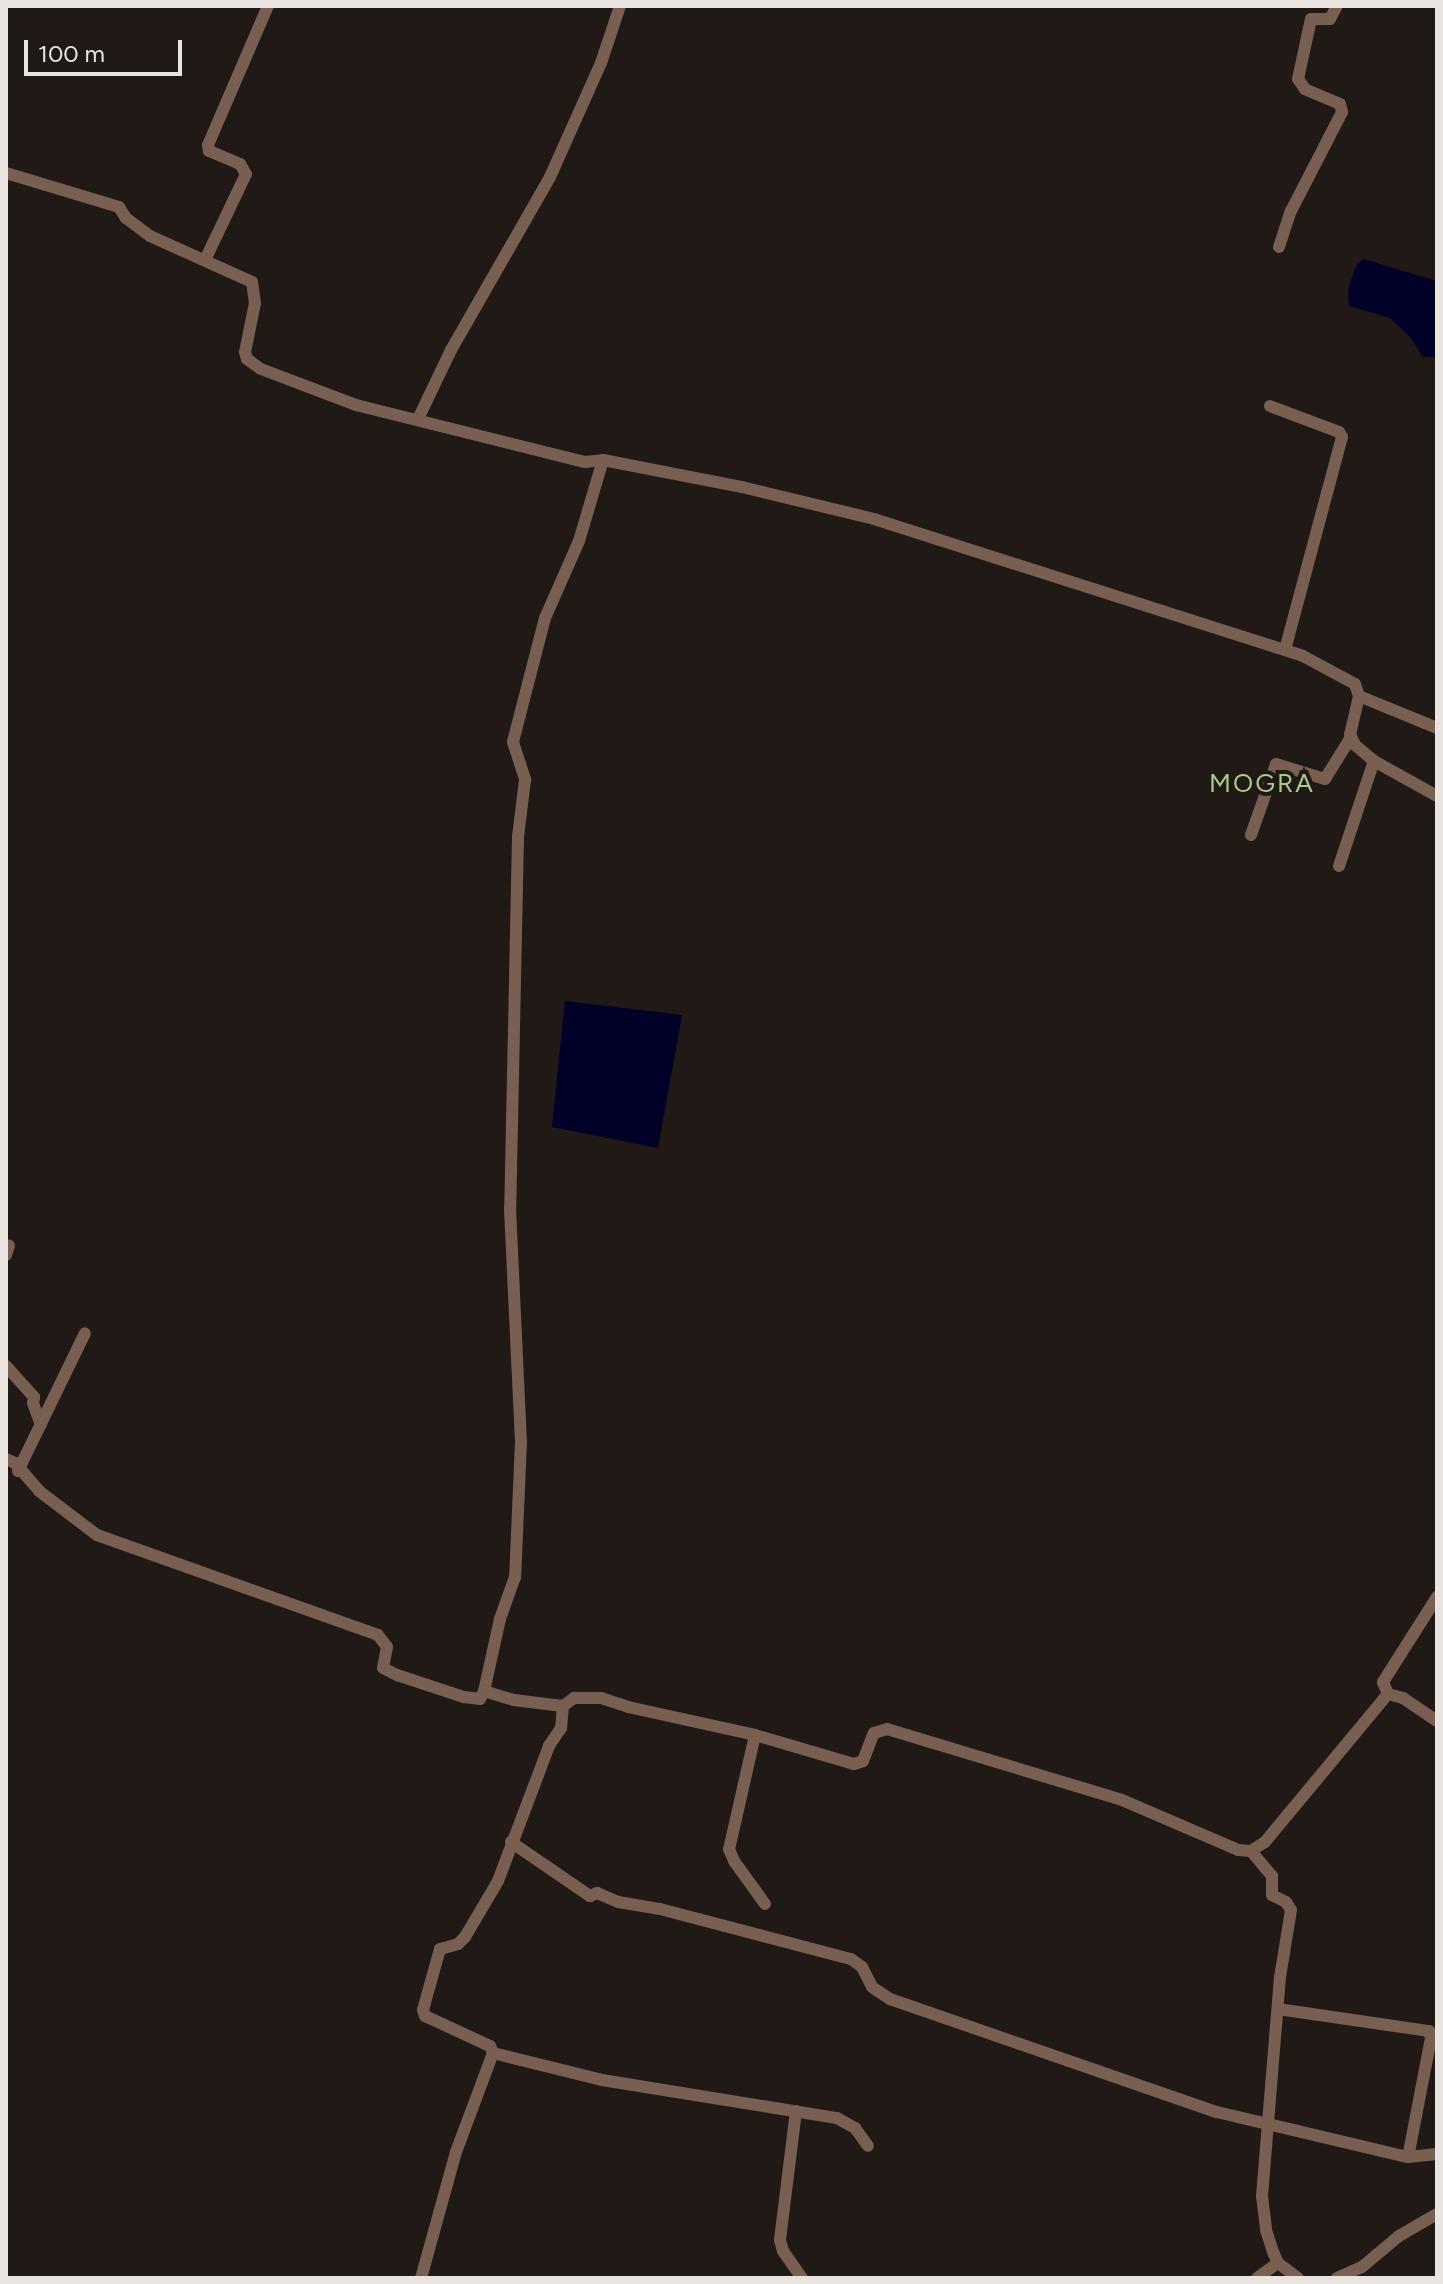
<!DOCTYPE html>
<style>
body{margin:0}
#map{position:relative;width:1443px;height:2284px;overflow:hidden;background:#201915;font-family:Figtree,sans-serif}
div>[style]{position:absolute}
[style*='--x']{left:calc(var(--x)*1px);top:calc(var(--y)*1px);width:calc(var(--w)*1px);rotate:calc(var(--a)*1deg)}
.water>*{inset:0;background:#000029}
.street>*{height:12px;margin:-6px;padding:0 6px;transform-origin:6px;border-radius:6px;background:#795e52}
span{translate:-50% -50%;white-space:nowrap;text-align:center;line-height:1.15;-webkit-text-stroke:8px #201915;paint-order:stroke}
.quarter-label{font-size:26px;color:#a7cc88;letter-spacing:2px}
.frame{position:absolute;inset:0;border:8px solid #eae4e1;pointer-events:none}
.scale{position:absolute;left:24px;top:40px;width:158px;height:36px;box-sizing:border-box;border:4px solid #eae4e1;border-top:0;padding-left:10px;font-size:24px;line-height:28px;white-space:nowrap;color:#eae4e1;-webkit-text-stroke:6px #201915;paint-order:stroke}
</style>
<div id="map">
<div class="water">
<i style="clip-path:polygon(1363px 259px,1437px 281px,1437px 357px,1423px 357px,1411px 338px,1390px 318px,1349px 306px,1348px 290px,1355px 268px)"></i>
<i style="clip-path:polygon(565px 1001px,682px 1015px,658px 1148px,552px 1127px)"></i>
</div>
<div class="street">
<i style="--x:6;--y:173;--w:118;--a:16.7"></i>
<i style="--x:119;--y:207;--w:13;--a:58"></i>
<i style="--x:126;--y:218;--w:30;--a:37"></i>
<i style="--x:150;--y:236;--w:112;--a:24.3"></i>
<i style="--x:252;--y:282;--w:21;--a:82"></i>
<i style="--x:255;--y:303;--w:50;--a:101.5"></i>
<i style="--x:245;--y:352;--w:7;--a:74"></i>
<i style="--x:247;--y:359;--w:17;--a:36"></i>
<i style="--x:261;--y:369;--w:102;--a:20.8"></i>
<i style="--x:356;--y:405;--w:236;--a:14"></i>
<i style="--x:585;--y:462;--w:18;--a:-6"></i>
<i style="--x:603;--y:460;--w:84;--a:106.5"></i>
<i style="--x:579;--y:541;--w:84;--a:113.8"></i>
<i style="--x:545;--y:618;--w:128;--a:104.5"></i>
<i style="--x:513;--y:742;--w:40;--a:72"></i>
<i style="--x:525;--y:780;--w:57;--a:97"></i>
<i style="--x:518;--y:837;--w:372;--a:91.2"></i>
<i style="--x:510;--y:1209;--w:233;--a:87.3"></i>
<i style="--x:521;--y:1442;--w:135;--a:92.5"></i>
<i style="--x:515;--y:1577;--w:45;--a:109.7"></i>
<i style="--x:500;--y:1619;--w:74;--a:102.5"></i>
<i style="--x:1279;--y:247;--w:38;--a:-72"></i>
<i style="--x:1291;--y:211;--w:111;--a:-62.7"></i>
<i style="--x:1342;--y:112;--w:8;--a:-104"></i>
<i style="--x:1340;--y:104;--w:38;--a:-157"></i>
<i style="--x:1305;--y:89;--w:12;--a:-125"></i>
<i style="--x:1298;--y:79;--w:61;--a:-77.8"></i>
<i style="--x:1311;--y:19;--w:19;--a:0"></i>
<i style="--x:1330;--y:19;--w:15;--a:-62"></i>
<i style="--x:205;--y:260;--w:95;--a:-64.5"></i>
<i style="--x:246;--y:174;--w:12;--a:-121"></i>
<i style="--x:240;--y:164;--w:34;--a:-157"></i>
<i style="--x:209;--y:151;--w:6;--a:-99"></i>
<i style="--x:208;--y:145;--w:151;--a:-66.7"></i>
<i style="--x:1270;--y:406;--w:74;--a:20.6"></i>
<i style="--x:1339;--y:432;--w:6;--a:59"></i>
<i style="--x:1342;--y:437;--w:220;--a:105"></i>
<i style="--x:418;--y:419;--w:76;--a:-64.4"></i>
<i style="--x:451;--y:350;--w:199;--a:-60.2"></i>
<i style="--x:550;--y:177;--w:125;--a:-65.9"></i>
<i style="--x:601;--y:63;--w:60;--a:-71.6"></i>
<i style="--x:603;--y:460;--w:142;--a:11"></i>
<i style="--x:742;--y:487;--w:136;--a:13.6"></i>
<i style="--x:874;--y:519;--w:450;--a:17.7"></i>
<i style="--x:1303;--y:656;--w:59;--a:28.3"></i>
<i style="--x:1355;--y:684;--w:13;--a:72"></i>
<i style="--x:1359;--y:696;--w:39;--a:103"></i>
<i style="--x:1350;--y:734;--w:12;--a:66"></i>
<i style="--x:1355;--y:745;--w:25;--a:40"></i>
<i style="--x:1374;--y:761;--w:72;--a:29.1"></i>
<i style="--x:1359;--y:696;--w:84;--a:22.3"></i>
<i style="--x:1251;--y:835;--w:75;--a:-70.6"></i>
<i style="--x:1276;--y:764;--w:51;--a:17"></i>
<i style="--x:1325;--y:779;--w:49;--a:-58.2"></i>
<i style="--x:1339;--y:866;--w:111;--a:-71.6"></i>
<i style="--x:6;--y:1255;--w:10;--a:-73"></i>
<i style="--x:6;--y:1366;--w:42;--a:47.9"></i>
<i style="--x:34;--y:1397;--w:6;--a:99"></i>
<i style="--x:33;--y:1403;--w:23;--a:70"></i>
<i style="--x:6;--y:1459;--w:10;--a:24"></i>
<i style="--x:15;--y:1463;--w:37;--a:49"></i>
<i style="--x:39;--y:1491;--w:73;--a:37.2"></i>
<i style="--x:97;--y:1535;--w:298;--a:19.6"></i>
<i style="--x:378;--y:1635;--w:15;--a:53"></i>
<i style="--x:387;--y:1647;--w:21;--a:101"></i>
<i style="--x:383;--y:1668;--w:16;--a:27"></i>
<i style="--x:397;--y:1675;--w:71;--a:18.2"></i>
<i style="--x:464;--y:1697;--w:16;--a:7"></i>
<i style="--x:480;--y:1699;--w:9;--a:-63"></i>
<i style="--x:484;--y:1691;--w:31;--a:17"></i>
<i style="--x:514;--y:1700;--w:49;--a:7"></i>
<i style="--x:563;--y:1706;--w:22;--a:95"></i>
<i style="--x:561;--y:1728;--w:22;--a:124"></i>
<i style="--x:549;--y:1746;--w:144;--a:110.7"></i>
<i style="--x:498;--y:1881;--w:65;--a:120.5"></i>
<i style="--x:465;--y:1937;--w:10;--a:135"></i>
<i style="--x:458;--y:1944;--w:19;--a:164"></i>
<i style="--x:440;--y:1949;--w:63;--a:105.6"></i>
<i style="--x:423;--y:2010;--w:6;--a:72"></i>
<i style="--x:425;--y:2016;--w:72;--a:24.8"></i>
<i style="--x:490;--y:2046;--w:8;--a:67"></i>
<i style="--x:493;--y:2053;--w:106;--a:110.5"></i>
<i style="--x:456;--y:2152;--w:131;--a:105.5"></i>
<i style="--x:18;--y:1471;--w:153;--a:-64.1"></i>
<i style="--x:1388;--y:1694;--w:16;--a:15"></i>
<i style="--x:1403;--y:1698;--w:41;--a:34.1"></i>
<i style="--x:563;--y:1706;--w:14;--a:-36"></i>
<i style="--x:574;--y:1698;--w:27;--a:0"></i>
<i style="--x:601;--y:1698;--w:28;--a:18"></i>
<i style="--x:628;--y:1707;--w:130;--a:12.4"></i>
<i style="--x:755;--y:1735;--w:103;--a:16.3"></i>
<i style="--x:854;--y:1764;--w:9;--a:-18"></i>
<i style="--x:863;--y:1761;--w:30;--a:-69"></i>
<i style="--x:874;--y:1733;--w:14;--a:-17"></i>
<i style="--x:887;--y:1729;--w:245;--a:16.8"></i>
<i style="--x:1122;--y:1800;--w:126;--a:23.3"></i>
<i style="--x:1238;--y:1850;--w:13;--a:4"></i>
<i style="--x:1251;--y:1851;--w:17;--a:-33"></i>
<i style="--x:1265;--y:1842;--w:192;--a:-50.3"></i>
<i style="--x:1388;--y:1694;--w:13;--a:-113"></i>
<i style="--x:1383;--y:1682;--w:101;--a:-57.6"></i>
<i style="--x:755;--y:1735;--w:117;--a:102.8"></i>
<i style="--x:729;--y:1849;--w:13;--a:67"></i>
<i style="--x:734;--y:1861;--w:53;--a:54.2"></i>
<i style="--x:511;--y:1842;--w:96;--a:34.4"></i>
<i style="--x:590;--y:1896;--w:8;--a:-23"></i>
<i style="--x:597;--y:1893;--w:23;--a:23"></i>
<i style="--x:618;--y:1902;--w:43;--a:9.5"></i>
<i style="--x:660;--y:1909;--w:197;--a:14.7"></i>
<i style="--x:851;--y:1959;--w:14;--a:36"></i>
<i style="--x:862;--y:1967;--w:22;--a:63"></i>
<i style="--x:872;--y:1987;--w:22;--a:34"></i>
<i style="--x:890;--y:1999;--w:346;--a:19.1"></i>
<i style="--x:1217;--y:2112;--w:196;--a:13.3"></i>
<i style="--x:1408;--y:2157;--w:29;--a:-6"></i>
<i style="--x:1251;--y:1851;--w:33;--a:50"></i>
<i style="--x:1272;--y:1876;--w:19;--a:90"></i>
<i style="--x:1272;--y:1895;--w:16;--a:27"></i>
<i style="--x:1286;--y:1902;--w:9;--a:58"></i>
<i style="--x:1291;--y:1910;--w:68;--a:99.3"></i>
<i style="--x:1280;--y:1977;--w:220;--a:94.7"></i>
<i style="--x:1262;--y:2196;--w:34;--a:83"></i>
<i style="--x:1266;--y:2230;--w:25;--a:72"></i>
<i style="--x:1274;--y:2254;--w:10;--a:66"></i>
<i style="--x:1278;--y:2263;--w:25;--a:37"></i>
<i style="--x:1278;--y:2009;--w:153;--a:8.3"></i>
<i style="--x:1429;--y:2031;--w:7;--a:74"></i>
<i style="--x:1431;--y:2038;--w:121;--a:100.9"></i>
<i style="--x:493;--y:2053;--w:112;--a:13.9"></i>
<i style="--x:602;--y:2080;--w:238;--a:9.2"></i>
<i style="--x:837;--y:2118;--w:21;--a:29"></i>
<i style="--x:855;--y:2128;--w:22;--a:54"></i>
<i style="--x:796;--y:2111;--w:130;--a:97.1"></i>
<i style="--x:780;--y:2240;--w:11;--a:75"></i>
<i style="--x:783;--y:2251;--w:33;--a:55"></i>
<i style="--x:1257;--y:2278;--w:26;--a:-36"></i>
<i style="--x:1337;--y:2278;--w:27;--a:-24"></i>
<i style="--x:1362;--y:2267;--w:48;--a:-40"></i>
<i style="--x:1399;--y:2236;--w:44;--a:-30.1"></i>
</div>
<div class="quarter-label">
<span style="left:1262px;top:784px">MOGRA</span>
</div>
<div class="frame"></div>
<div class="scale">100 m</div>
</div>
